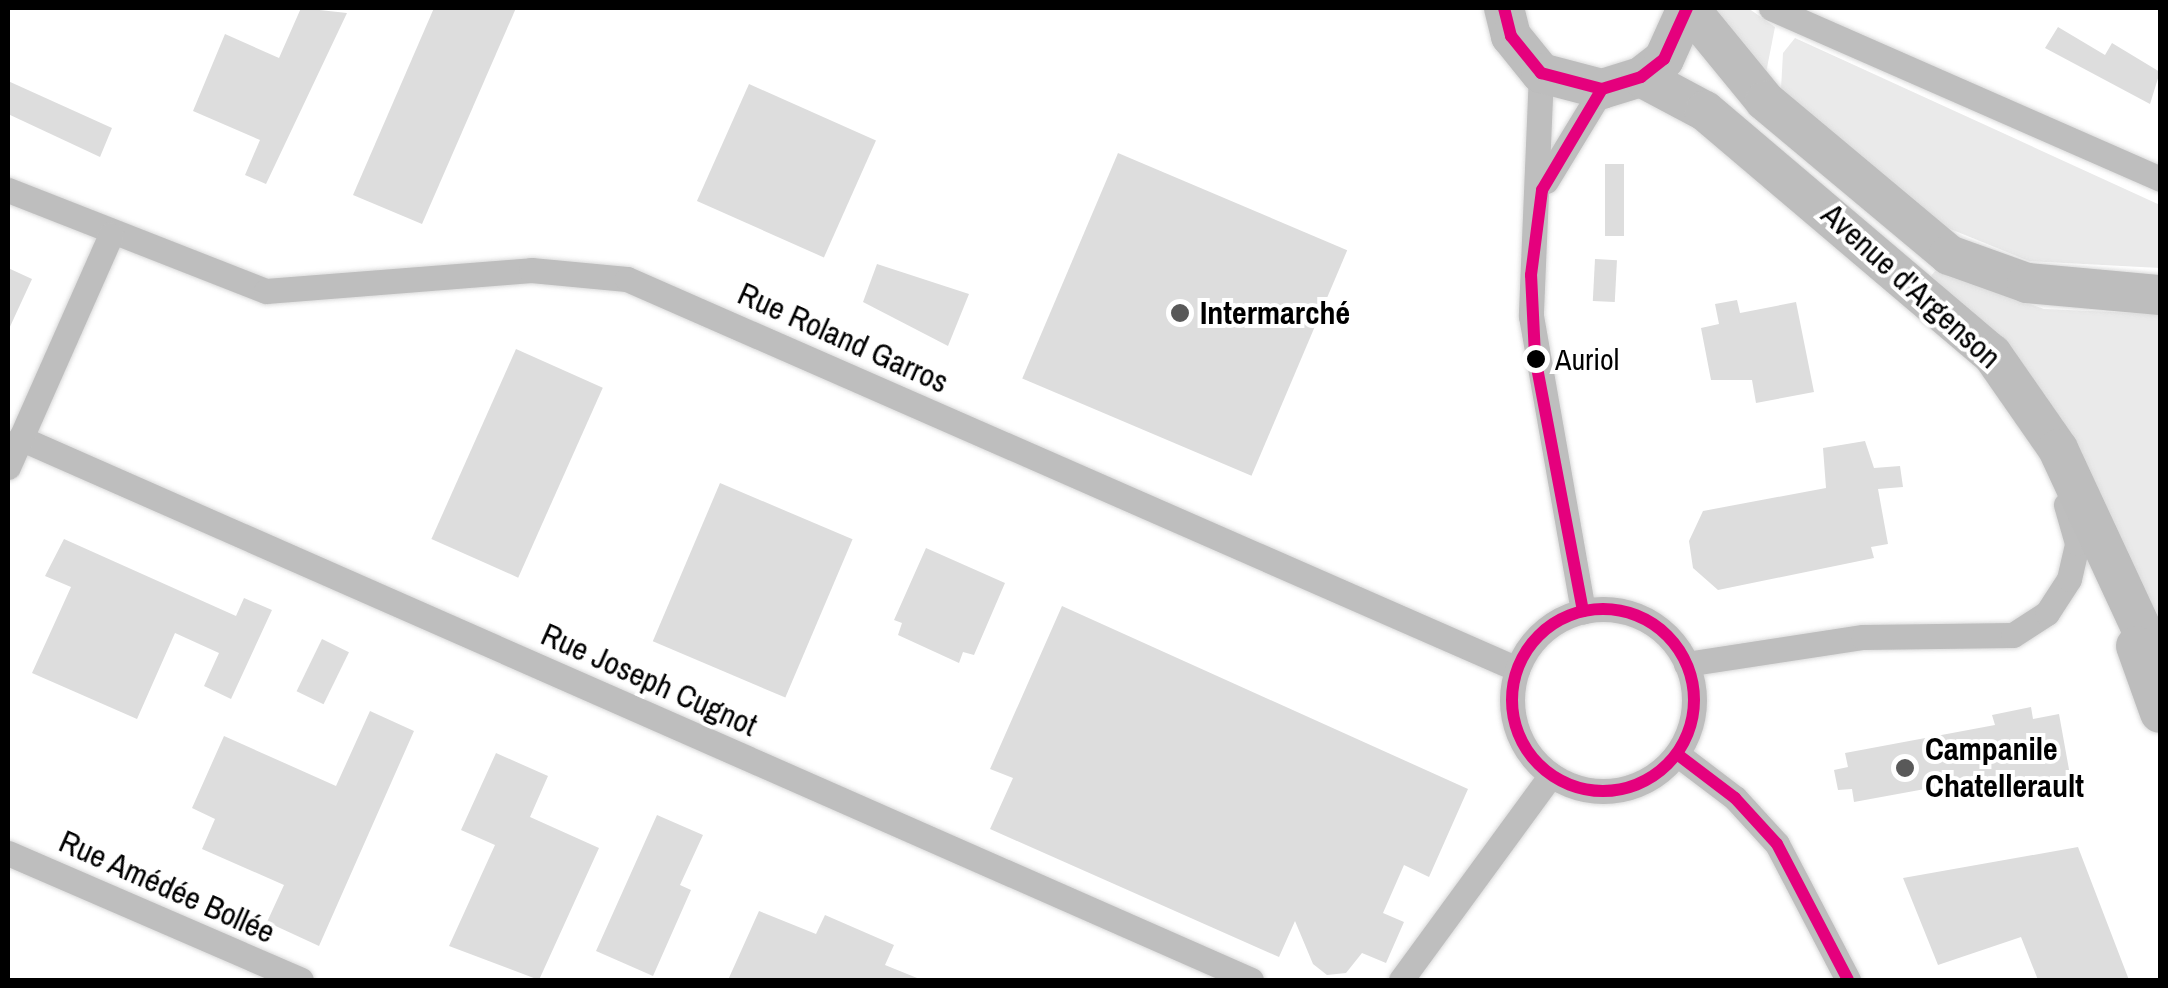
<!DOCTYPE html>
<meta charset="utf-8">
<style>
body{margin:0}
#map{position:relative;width:2168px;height:988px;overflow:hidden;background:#fff;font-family:"Archivo Narrow",sans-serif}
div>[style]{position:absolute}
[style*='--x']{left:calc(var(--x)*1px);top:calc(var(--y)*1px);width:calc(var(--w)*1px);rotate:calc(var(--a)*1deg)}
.green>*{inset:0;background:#eaeaea}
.building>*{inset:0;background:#ddd;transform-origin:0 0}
.roads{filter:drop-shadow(0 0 2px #dbdbdb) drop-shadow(0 0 2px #dbdbdb)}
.minor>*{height:25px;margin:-12.5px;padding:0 12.5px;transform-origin:12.5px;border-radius:12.5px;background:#bebebe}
.minor>.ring{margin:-12.5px;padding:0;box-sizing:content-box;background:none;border:25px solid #bebebe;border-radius:50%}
.primary>*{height:40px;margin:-20px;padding:0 20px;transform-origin:20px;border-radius:20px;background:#bdbdbd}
.bus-1>*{height:12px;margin:-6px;padding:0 6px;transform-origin:6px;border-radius:6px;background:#e5007d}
.bus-1>.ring{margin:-6px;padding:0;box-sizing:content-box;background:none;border:12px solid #e5007d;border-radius:50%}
.dots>*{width:28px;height:28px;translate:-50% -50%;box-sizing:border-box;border:5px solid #fff;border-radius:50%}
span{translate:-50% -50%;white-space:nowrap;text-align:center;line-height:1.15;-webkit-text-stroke:8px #fff;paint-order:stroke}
.bus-label{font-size:30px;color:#000}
.left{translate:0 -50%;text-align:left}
.street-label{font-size:32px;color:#000}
.poi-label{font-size:32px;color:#000;font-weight:700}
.frame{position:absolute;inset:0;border:10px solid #000;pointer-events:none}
</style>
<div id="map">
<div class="green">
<i style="clip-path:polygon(1707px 8px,1748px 8px,1775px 27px,1765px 78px)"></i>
<i style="clip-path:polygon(1795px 38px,2160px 205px,2160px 268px,2029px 261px,1938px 224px,1781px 89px,1783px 53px)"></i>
<i style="clip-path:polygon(1936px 270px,2044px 309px,2160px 314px,2160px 654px,2063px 421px,2011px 350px,1931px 276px)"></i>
</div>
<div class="building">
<i style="clip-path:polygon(301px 8px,347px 13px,266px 184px,245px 175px,260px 140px,193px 111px,225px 34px,279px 58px)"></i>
<i style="clip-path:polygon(434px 8px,516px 8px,422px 224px,353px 195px)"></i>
<i style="clip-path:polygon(2058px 27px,2105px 55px,2112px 43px,2160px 72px,2150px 104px,2045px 48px)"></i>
<i style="clip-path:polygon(8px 81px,112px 128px,100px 157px,8px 114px)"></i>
<i style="left:749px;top:84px;width:139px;height:128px;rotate:24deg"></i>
<i style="left:1118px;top:153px;width:249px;height:245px;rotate:23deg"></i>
<i style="left:1605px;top:164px;width:19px;height:72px"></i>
<i style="left:1595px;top:259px;width:22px;height:42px;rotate:3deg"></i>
<i style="clip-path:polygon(877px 264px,969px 294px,948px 346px,863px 302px)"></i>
<i style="clip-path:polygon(8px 268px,32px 279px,8px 331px)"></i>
<i style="clip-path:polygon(1737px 300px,1740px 313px,1796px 302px,1814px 392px,1756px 403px,1752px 380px,1711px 380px,1701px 328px,1719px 324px,1715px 304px)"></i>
<i style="left:516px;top:349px;width:95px;height:208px;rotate:24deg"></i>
<i style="clip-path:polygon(1865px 441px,1874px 468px,1900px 466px,1903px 487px,1878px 489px,1888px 544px,1871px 547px,1874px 558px,1718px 590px,1693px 568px,1689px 541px,1703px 511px,1826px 488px,1823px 448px)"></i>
<i style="left:720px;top:483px;width:144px;height:172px;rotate:23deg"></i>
<i style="clip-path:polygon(64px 539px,236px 616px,244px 598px,272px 610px,231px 699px,204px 686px,219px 653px,175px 633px,137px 719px,32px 673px,71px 587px,45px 576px)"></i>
<i style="clip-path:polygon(926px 548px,1005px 583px,974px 655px,963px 652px,959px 663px,898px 635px,902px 623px,894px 620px)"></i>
<i style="clip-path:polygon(1062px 606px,1468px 789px,1429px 877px,1404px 865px,1383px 913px,1404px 922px,1386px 963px,1362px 953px,1346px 973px,1327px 975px,1313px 964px,1295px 921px,1279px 957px,990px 829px,1013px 778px,990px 769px)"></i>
<i style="left:322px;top:639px;width:30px;height:58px;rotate:26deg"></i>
<i style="clip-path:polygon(2031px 707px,2033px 719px,2059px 714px,2070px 775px,1999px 788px,1996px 776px,1854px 802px,1852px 789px,1838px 790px,1834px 770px,1848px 767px,1845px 753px,1995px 725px,1992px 715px)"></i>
<i style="clip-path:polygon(370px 711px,414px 731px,319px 946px,267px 922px,284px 885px,202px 849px,215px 819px,192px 808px,224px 736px,336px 786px)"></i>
<i style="clip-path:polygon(496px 753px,548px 776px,530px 817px,599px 848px,539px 980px,449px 946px,495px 845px,461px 830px)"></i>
<i style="clip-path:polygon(657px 815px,703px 835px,680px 885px,691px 890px,653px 976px,596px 951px)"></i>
<i style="clip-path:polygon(2078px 847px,2129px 980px,2038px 980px,2021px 937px,1938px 965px,1903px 878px)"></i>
<i style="clip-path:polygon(759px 911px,816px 934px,825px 915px,894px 945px,885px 965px,922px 980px,728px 980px)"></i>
</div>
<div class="roads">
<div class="minor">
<i style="--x:1771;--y:8;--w:425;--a:23.7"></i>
<i style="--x:1541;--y:73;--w:243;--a:92.4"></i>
<i style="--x:1531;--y:316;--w:300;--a:80"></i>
<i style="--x:1546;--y:181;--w:108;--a:-58.7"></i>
<i style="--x:8;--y:190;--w:277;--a:21.4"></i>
<i style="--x:266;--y:291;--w:266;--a:-4.5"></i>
<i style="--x:531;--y:270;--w:96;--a:5.4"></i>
<i style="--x:627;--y:279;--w:972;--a:23.66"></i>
<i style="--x:20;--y:438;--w:1345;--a:23.76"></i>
<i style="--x:8;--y:467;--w:254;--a:-66.1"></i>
<i class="ring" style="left:1512px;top:609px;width:157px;height:157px"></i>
<i style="--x:1686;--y:664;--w:179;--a:-8.7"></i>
<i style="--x:1863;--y:637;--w:150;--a:-0.8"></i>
<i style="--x:2013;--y:635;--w:40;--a:-32.9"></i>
<i style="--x:2047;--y:613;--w:40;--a:-57.1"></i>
<i style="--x:2069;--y:579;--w:37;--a:-77"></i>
<i style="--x:2077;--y:543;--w:40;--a:-106"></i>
<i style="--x:1677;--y:754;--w:73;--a:37.2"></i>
<i style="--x:1735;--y:798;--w:62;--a:47.6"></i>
<i style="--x:1777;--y:844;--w:153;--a:62.4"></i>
<i style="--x:8;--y:853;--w:319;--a:23.4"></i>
<i style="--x:1401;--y:980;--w:254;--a:-53.8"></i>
</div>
<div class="primary">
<i style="--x:1504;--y:8;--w:29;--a:76"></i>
<i style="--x:1511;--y:36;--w:48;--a:51"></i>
<i style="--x:1541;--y:73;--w:63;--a:14.7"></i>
<i style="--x:1602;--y:89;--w:41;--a:-17.1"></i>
<i style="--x:1641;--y:77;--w:29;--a:-38"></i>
<i style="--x:1664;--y:59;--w:56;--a:-65.7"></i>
<i style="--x:1689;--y:8;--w:120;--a:50.7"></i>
<i style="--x:1765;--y:101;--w:240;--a:39.9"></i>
<i style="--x:1949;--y:255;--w:83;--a:19.7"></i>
<i style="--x:2027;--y:283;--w:134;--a:5.2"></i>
<i style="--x:1641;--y:77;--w:72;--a:28"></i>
<i style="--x:1705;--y:111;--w:376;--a:40.3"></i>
<i style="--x:1992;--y:354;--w:116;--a:55.2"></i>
<i style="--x:2058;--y:449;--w:242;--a:65.1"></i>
<i style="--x:2136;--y:646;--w:71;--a:70.3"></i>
</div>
</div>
<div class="bus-1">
<i style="--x:1504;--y:8;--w:29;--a:76"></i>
<i style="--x:1511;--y:36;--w:48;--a:51"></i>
<i style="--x:1541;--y:73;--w:63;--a:14.7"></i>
<i style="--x:1602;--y:89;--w:41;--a:-17.1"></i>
<i style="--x:1641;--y:77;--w:29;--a:-38"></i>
<i style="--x:1664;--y:59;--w:56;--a:-65.7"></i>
<i class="ring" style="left:1512px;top:609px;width:170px;height:170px"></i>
<i style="--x:1583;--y:611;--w:259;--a:-100.7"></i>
<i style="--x:1535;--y:356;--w:81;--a:-92.8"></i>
<i style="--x:1531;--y:275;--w:86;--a:-82.6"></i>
<i style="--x:1542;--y:190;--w:117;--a:-59.3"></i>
<i style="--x:1677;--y:754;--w:73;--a:37.2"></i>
<i style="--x:1735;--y:798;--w:62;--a:47.6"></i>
<i style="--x:1777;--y:844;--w:153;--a:62.4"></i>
</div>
<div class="dots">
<i style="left:1180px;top:313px;background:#595959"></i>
<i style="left:1536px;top:359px;background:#000"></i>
<i style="left:1905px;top:768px;background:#595959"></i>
</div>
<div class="bus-label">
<span class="left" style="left:1555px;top:359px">Auriol</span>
</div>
<div class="street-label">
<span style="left:1911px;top:286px;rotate:42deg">Avenue d'Argenson</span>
<span style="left:843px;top:338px;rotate:24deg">Rue Roland Garros</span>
<span style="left:649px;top:680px;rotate:24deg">Rue Joseph Cugnot</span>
<span style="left:167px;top:887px;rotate:24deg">Rue Amédée Bollée</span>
</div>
<div class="poi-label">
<span class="left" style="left:1200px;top:313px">Intermarché</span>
<span class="left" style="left:1925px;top:768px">Campanile<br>Chatellerault</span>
</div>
<div class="frame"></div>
</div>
